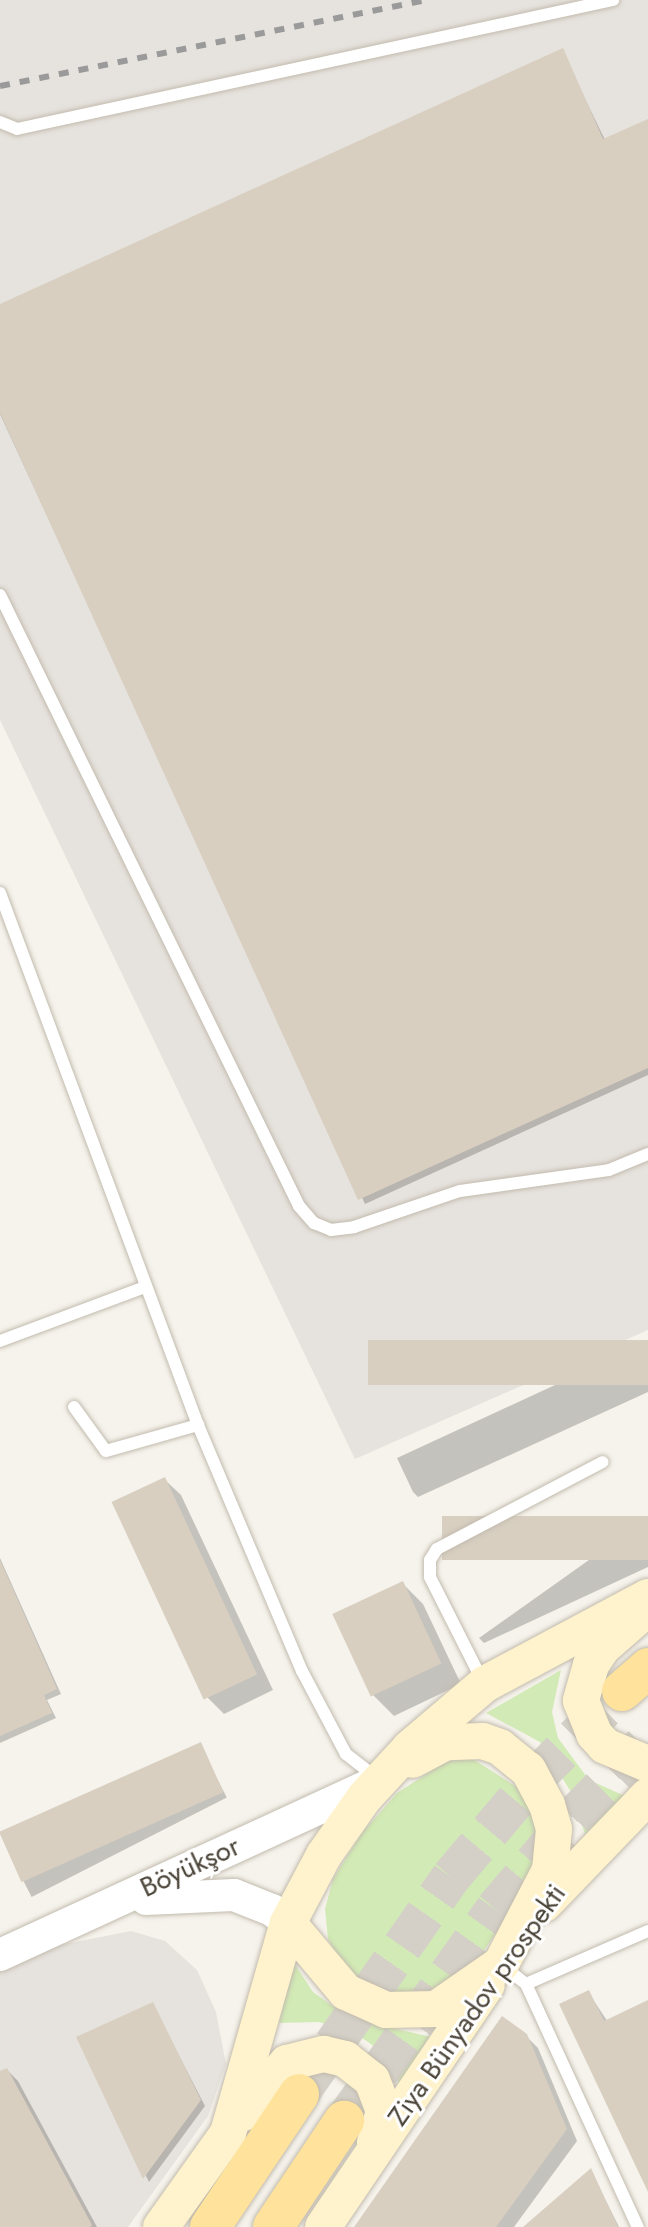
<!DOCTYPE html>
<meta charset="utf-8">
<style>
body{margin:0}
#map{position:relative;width:648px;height:2227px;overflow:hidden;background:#f6f3ec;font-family:Jost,sans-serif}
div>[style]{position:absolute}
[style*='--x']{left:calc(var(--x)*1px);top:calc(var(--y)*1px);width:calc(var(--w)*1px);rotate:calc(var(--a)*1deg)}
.industrial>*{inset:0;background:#e6e2dd}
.green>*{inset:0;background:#d2eab5}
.shadow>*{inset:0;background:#0003;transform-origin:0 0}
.building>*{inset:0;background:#d8cfc1;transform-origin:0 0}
.primary-tunnel>*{height:40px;margin-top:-20px;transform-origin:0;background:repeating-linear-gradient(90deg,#d4d0c8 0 40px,transparent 0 60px)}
.roads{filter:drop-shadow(0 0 2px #c2bbae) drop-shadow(0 0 2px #c2bbae)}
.service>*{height:12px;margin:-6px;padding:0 6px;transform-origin:6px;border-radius:6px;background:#fff}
.tertiary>*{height:32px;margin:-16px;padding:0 16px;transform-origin:16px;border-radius:16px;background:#fff}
.secondary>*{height:36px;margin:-18px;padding:0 18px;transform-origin:18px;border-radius:18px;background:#fff3cd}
.primary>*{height:40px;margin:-20px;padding:0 20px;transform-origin:20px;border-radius:20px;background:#ffe39c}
.rail>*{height:6px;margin-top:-3px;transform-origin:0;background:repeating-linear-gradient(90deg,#9a9a9a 0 10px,transparent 0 20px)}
span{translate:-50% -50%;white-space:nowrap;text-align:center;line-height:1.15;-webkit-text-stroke:6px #fff;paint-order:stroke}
.street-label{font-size:28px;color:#4b4439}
</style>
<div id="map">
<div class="industrial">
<i style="clip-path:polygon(0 0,648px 0,648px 1330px,355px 1459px,0 720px)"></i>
<i style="clip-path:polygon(131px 1931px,165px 1941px,197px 1970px,216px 2012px,226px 2064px,208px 2116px,128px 2227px,0 2227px,0 1972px,55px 1946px)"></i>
</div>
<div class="green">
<i style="clip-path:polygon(561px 1670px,552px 1712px,558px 1738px,589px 1780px,625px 1796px,585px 1834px,571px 1792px,540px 1742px,486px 1713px)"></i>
<i style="clip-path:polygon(473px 1759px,523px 1791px,541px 1829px,529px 1888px,479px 1957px,424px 1996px,400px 1999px,357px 1981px,338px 1958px,328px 1939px,325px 1909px,333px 1879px,361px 1834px,397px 1793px,447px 1761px)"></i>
<i style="clip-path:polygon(294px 1963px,313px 1992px,334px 2007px,363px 2021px,431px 2037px,400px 2084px,375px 2047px,355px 2033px,319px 2022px,279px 2023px)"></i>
</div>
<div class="shadow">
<i style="clip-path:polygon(562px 51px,605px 140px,648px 121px,648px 1075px,365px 1204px,0 414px,0 306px)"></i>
<i style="clip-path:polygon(648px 1342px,648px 1392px,418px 1497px,413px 1492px,397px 1458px)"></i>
<i style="clip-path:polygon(164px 1479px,181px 1495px,273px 1690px,224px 1714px,208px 1698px)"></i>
<i style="clip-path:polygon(648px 1518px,648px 1567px,484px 1643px,479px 1638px)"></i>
<i style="clip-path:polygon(0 1558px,61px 1694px,47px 1700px,56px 1718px,0 1743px)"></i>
<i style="clip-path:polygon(403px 1584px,423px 1604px,461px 1684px,394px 1716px,373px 1695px)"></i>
<i style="left:200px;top:1745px;width:59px;height:219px;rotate:63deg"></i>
<i style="clip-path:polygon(588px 1992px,608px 2022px,648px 2003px,648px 2187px)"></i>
<i style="clip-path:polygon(153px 2005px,205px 2106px,149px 2182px,78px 2038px)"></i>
<i style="clip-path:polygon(526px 2036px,538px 2048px,577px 2141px,514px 2227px,357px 2227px)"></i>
<i style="clip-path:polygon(7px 2070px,18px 2081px,97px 2227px,0 2227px,0 2074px)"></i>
<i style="clip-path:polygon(591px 2171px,619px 2227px,526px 2227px)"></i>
</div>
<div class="building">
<i style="clip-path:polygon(563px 48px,603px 139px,648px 119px,648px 1068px,358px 1200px,0 413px,0 304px)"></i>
<i style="left:648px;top:1340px;width:45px;height:280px;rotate:90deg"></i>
<i style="left:165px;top:1477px;width:218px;height:59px;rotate:65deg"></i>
<i style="left:648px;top:1516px;width:44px;height:206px;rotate:90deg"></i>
<i style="clip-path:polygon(0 1560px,57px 1689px,44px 1695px,52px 1713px,0 1736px)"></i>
<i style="left:403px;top:1581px;width:91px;height:78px;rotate:65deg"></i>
<i style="left:201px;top:1742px;width:55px;height:221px;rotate:66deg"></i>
<i style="clip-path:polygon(589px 1990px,604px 2021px,648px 2000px,648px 2192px,559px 2004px)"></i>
<i style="clip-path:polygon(153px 2002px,201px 2100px,143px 2179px,76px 2037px)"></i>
<i style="clip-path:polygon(502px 2016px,527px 2034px,567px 2129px,496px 2227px,354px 2227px)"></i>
<i style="clip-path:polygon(7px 2068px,92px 2225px,90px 2227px,0 2227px,0 2071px)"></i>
<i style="clip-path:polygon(591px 2168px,618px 2227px,523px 2227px)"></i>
</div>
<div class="primary-tunnel">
<i style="--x:299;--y:2094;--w:265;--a:-55"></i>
<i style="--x:451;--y:1877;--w:127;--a:-49.8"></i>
<i style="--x:533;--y:1780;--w:126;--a:-45"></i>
<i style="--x:344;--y:2121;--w:260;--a:-54.5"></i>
<i style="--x:495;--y:1909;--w:121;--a:-49.7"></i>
<i style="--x:573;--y:1817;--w:107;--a:-45.8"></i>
</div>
<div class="roads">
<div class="service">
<i style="--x:0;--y:122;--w:18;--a:22"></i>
<i style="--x:17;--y:129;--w:610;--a:-12.21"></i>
<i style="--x:0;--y:595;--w:680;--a:63.92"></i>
<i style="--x:299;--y:1206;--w:23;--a:49"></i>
<i style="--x:314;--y:1223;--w:18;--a:22"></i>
<i style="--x:331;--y:1230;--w:23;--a:-7"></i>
<i style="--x:354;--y:1227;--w:112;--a:-18.8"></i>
<i style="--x:460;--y:1191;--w:150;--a:-8"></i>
<i style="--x:609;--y:1170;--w:42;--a:-22.3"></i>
<i style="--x:0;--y:893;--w:568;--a:69.59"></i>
<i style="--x:198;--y:1425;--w:267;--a:67.1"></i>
<i style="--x:302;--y:1671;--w:94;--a:62.1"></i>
<i style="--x:346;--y:1754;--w:39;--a:38"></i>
<i style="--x:0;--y:1341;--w:155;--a:-20.4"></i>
<i style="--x:74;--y:1407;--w:54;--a:54"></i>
<i style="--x:106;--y:1451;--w:96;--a:-15.8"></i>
<i style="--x:483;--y:1682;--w:118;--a:-116.8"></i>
<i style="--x:430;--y:1577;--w:17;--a:-90"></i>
<i style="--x:430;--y:1560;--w:13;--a:-58"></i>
<i style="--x:437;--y:1549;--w:187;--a:-27.7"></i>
<i style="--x:503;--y:1966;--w:29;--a:38"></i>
<i style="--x:526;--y:1984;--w:268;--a:65.3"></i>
<i style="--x:526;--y:1984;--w:133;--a:-23.5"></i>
</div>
<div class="tertiary">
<i style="--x:146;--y:1899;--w:88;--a:-2.6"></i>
<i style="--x:234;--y:1895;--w:41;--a:21.5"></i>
<i style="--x:272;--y:1910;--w:21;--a:39"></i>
<i style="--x:0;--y:1955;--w:418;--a:-24.7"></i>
</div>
<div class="secondary">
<i style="--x:641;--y:1614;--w:50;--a:139"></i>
<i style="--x:603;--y:1647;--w:22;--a:124"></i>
<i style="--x:591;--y:1665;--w:37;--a:106"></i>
<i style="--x:581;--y:1701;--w:35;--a:68"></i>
<i style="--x:594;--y:1734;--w:16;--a:47"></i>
<i style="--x:605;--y:1746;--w:47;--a:22.7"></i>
<i style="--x:544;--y:1904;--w:150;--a:-46.1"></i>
<i style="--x:288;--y:1923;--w:90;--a:50"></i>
<i style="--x:346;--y:1992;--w:44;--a:24.2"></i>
<i style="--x:386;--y:2010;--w:50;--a:-1.1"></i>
<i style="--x:436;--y:2009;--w:79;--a:-34.7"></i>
<i style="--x:501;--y:1964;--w:106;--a:-62.5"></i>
<i style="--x:550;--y:1870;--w:41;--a:-84.4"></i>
<i style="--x:554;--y:1829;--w:25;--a:-106"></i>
<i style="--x:547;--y:1805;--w:40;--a:-118"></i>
<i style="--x:528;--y:1770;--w:36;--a:-141"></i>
<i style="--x:500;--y:1747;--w:18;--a:-161"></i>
<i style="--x:483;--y:1741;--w:37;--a:178"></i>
<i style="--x:446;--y:1742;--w:38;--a:152"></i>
<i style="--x:243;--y:2113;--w:67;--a:-48.7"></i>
<i style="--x:287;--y:2063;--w:38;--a:-14"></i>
<i style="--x:324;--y:2054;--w:22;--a:13"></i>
<i style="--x:345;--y:2059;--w:34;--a:38"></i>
<i style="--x:372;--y:2080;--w:33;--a:69"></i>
<i style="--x:384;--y:2111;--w:33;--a:106"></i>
<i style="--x:161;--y:2227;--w:115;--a:-54.5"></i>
<i style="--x:228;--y:2133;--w:218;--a:-74.1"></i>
<i style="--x:288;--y:1923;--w:77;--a:-62.1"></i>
<i style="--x:324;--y:1855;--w:70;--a:-54.9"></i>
<i style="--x:364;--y:1798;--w:69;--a:-47.3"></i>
<i style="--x:411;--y:1747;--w:97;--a:-40.4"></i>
<i style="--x:485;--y:1684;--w:185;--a:-28.1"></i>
<i style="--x:323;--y:2227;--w:292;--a:-55.9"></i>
</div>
<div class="primary">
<i style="--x:622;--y:1691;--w:35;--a:-41"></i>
<i style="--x:210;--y:2227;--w:160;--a:-56.2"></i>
<i style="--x:273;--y:2227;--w:128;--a:-56.2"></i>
</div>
</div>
<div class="rail">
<i style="--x:0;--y:86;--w:436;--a:-11.4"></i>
</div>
<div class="street-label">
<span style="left:190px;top:1867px;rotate:-25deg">Böyükşor</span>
<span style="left:477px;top:2005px;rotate:-55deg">Ziya Bünyadov prospekti</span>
</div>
</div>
